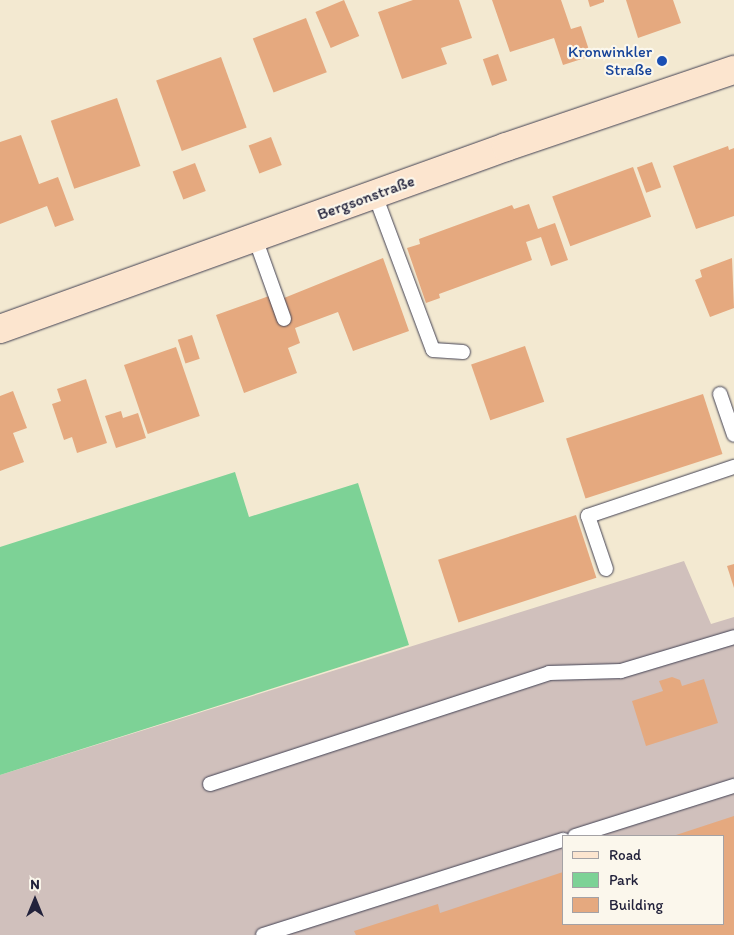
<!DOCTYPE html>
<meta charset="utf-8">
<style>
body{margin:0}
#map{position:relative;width:734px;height:935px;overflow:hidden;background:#f3e9d1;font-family:Itim,sans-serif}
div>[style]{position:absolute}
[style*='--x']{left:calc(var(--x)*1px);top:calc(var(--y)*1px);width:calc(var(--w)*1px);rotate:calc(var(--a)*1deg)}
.industrial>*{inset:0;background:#d0c0bc}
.green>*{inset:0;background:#7dd296}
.building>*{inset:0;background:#e5a97f;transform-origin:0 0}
.roads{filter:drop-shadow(0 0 1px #414052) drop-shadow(0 0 1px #414052)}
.lane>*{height:14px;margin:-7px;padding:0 7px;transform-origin:7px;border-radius:7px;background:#fff}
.secondary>*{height:28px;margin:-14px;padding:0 14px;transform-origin:14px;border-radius:14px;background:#fce5cf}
.dots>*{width:14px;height:14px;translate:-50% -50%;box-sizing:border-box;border:2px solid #fbf7ec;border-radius:50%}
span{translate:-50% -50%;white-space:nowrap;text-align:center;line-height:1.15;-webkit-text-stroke:4.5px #fbf7ec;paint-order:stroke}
.transit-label{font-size:16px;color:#164399}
.right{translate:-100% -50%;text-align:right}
.street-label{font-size:16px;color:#22223b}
.legend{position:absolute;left:562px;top:835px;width:162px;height:90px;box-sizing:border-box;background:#fbf7ec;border:1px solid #a4a2a5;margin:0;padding:6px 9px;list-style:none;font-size:15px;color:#22223b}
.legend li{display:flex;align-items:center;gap:10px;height:25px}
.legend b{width:25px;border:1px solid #a4a2a5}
.north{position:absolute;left:10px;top:875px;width:50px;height:50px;-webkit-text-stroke:4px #fbf7ec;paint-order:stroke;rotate:0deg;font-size:14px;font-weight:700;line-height:20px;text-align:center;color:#22223b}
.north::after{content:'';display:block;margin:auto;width:18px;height:22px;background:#22223b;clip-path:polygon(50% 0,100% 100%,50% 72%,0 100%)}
</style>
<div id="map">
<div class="industrial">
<i style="clip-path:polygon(evenodd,684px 561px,711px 624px,734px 617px,734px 935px,0 935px,0 775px,684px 561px,563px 836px,723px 836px,723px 924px,563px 924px,563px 836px)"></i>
</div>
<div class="green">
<i style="clip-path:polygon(235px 472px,249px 517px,358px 483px,409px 645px,0 775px,0 547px)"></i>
</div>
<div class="building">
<i style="left:344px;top:0;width:39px;height:31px;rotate:67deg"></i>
<i style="clip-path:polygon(413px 0,459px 0,472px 38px,441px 48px,447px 64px,402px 79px,378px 12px)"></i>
<i style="clip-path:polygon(492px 0,561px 0,571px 29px,581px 26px,591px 56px,563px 65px,554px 38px,510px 52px)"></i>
<i style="clip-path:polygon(588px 0,604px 0,604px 2px,590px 7px)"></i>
<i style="clip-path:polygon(626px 0,673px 0,681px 23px,638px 38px)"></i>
<i style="left:306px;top:18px;width:58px;height:57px;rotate:69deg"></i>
<i style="left:498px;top:54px;width:28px;height:16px;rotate:71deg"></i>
<i style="left:221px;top:57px;width:75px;height:69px;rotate:70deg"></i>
<i style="left:117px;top:98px;width:72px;height:70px;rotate:71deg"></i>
<i style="clip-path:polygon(21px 135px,39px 184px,58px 177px,74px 220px,55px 227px,47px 206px,0 224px,0 142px)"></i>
<i style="left:271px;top:137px;width:30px;height:24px;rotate:69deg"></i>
<i style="clip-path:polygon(728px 146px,729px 150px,734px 148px,734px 216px,696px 229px,673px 166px)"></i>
<i style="left:652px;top:162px;width:27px;height:16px;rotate:70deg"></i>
<i style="left:195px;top:163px;width:30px;height:24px;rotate:69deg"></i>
<i style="left:633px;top:167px;width:53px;height:86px;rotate:70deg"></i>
<i style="clip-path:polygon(529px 204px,538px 229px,555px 223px,568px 260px,551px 266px,541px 237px,526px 242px,532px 260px,439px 294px,440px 298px,426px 303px,407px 248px,420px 244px,419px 239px,512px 205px,514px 209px)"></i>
<i style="clip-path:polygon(383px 258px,409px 331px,353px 351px,338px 312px,295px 328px,300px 343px,288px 348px,297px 373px,244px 393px,216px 315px,269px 296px,278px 321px,291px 317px,284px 298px)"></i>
<i style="clip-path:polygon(732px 258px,734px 308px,710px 317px,695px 280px,702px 277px,700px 270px)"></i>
<i style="left:192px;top:335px;width:25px;height:15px;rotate:72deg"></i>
<i style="left:525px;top:346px;width:59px;height:57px;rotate:71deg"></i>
<i style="left:176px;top:347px;width:73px;height:55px;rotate:71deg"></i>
<i style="clip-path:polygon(86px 379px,107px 443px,77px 453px,72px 437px,64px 440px,52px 404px,61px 401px,57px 389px)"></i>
<i style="clip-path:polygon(13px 391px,27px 428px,13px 433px,24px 462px,0 471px,0 396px)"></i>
<i style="left:703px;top:394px;width:63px;height:144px;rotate:72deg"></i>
<i style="clip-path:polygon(121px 411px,123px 418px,138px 413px,146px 438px,116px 448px,105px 416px)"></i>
<i style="left:576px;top:515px;width:66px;height:145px;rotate:72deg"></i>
<i style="clip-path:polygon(734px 564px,734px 588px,727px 566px)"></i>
<i style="clip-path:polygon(672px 677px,680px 680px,682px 686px,704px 679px,718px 723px,646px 746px,632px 701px,663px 691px,659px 681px)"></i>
<i style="clip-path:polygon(734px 816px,734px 935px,356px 935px,354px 931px,438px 904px,440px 913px,563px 872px,563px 924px,723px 924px,723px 836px,673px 836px)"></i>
</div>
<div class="roads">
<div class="lane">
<i style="--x:375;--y:195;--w:165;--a:69.5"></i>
<i style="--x:433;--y:350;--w:30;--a:4"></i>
<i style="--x:255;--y:238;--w:86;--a:70.3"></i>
<i style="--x:720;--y:394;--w:43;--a:71.1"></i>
<i style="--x:606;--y:569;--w:56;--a:-108.8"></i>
<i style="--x:588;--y:516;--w:154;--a:-18.6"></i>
<i style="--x:210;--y:784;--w:357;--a:-18.1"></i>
<i style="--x:549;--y:673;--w:72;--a:-1.6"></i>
<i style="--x:621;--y:671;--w:118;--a:-16.7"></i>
<i style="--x:575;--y:836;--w:167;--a:-17.5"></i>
<i style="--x:263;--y:935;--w:315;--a:-17.6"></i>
</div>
<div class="secondary">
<i style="--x:0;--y:329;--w:538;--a:-19.78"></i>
<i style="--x:506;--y:147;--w:241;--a:-18.7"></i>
</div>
</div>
<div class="dots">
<i style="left:662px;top:61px;background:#1a4fb4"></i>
</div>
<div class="transit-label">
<span class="right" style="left:652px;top:61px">Kronwinkler<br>Straße</span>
</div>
<div class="street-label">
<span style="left:366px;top:198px;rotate:-20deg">Bergsonstraße</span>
</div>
<ul class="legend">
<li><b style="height:6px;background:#fce5cf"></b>Road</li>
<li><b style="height:14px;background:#7dd296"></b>Park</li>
<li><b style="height:14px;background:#e5a97f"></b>Building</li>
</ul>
<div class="north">N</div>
</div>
